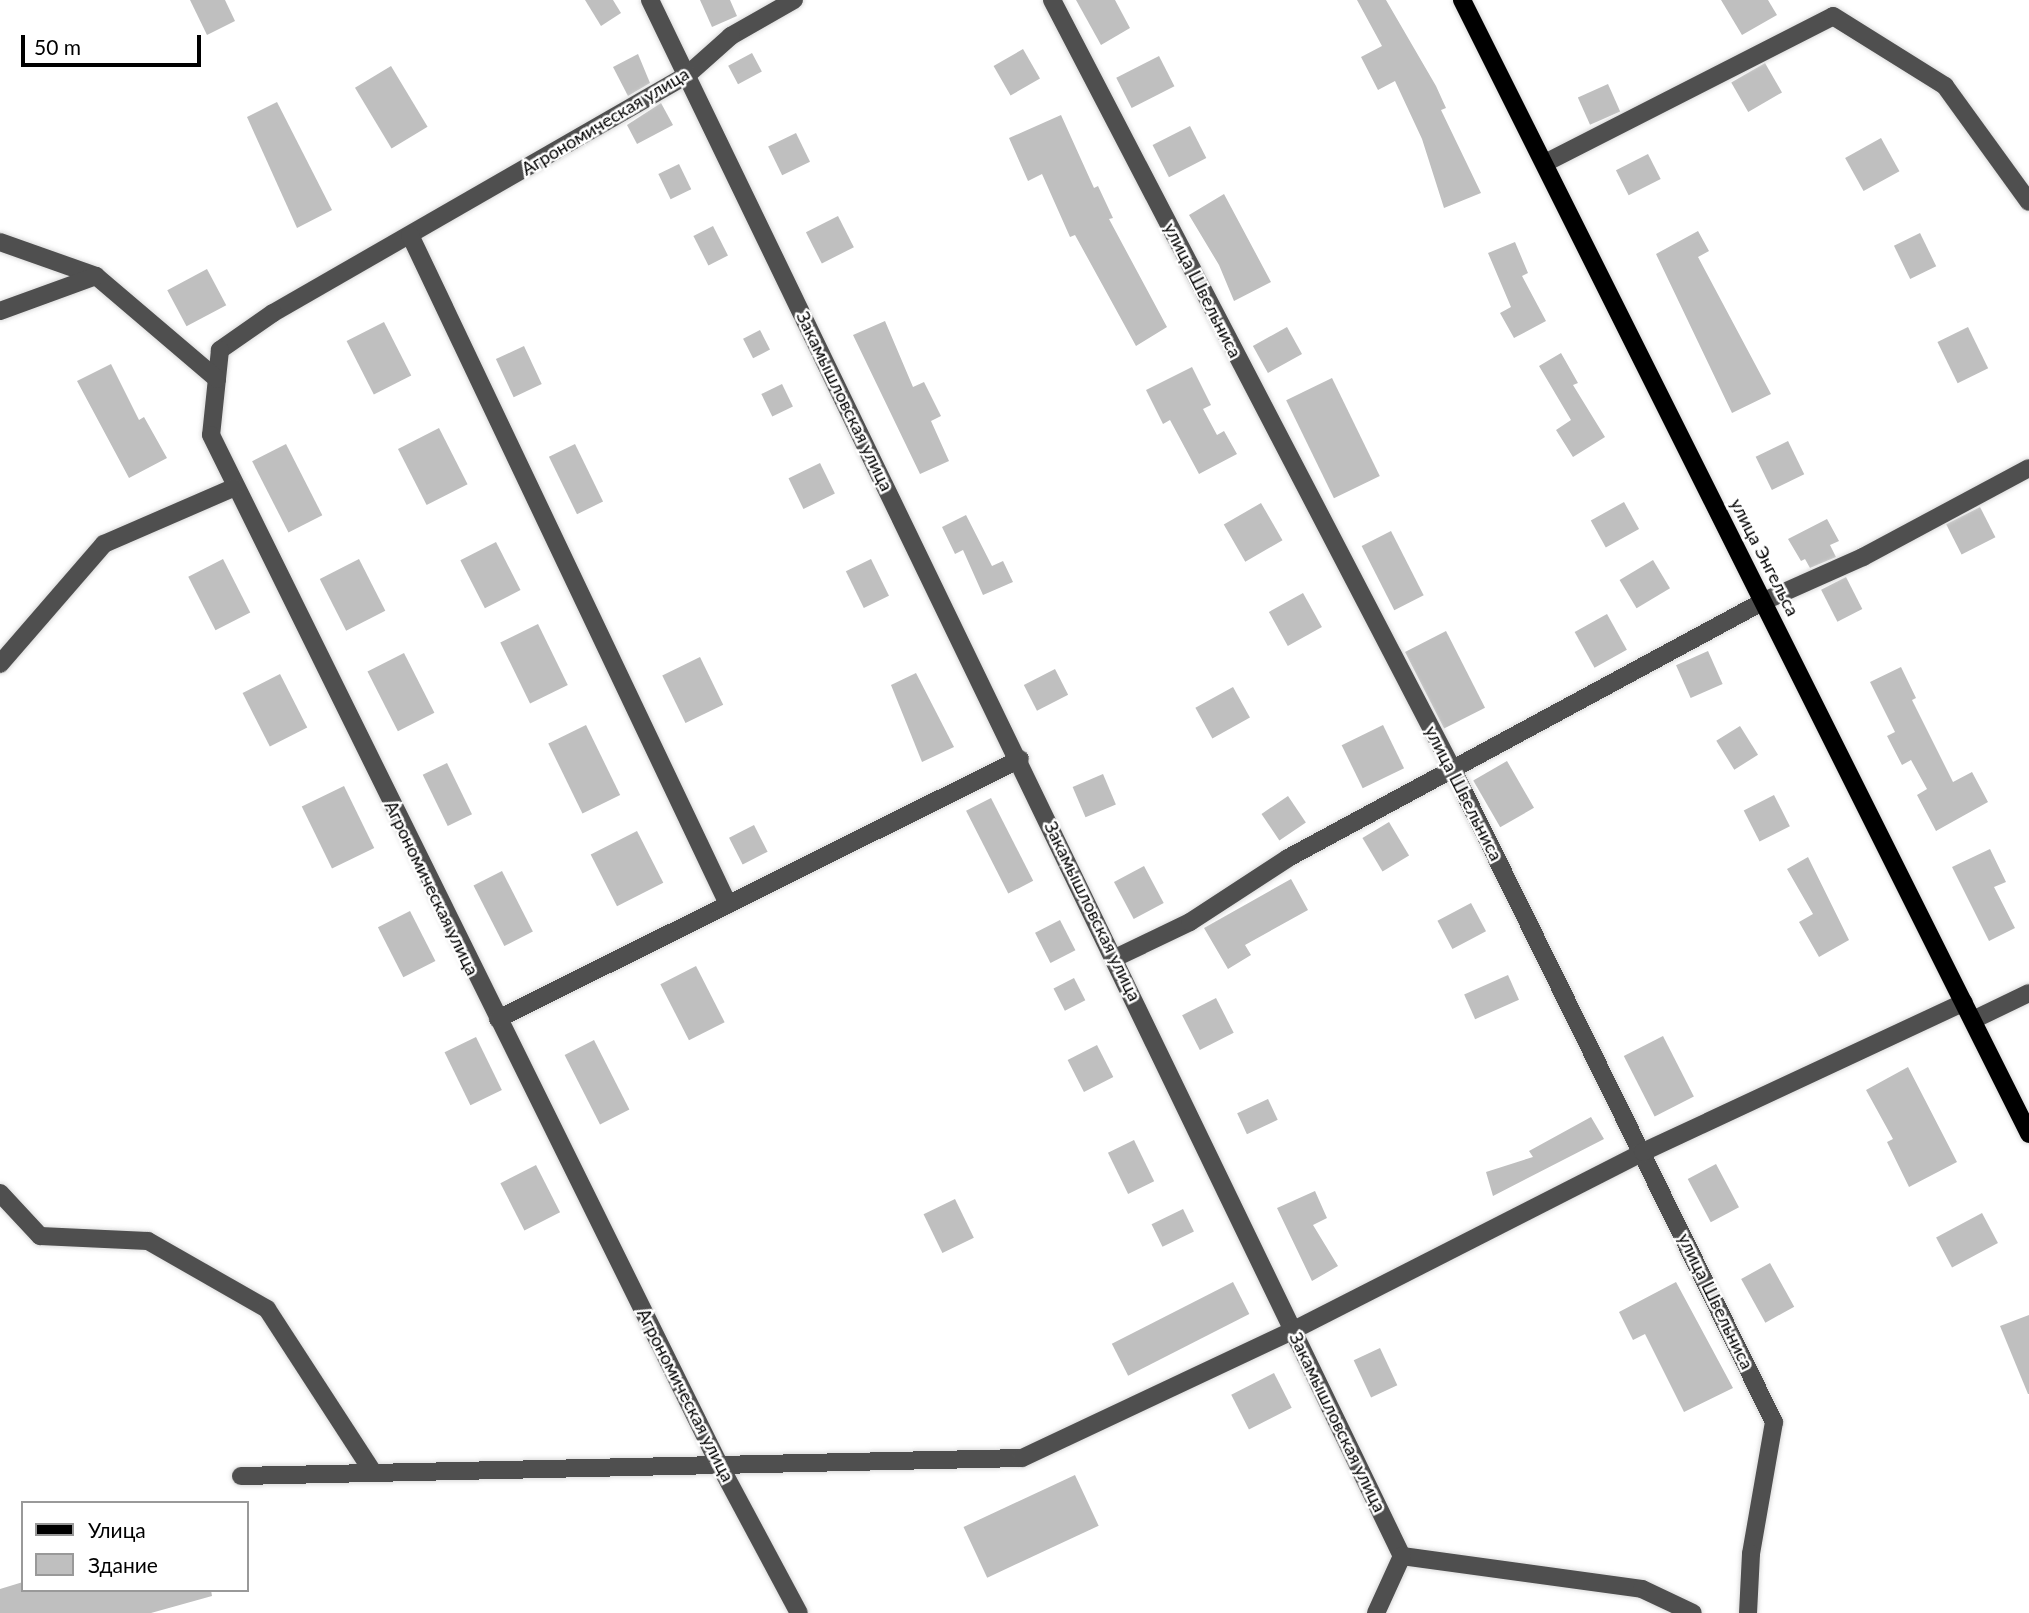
<!DOCTYPE html>
<meta charset="utf-8">
<style>
body{margin:0}
#map{position:relative;width:2029px;height:1613px;overflow:hidden;background:#fff;font-family:Lato,sans-serif}
div>[style]{position:absolute}
[style*='--x']{left:calc(var(--x)*1px);top:calc(var(--y)*1px);width:calc(var(--w)*1px);rotate:calc(var(--a)*1deg)}
.building>*{inset:0;background:#bfbfbf;transform-origin:0 0}
.roads{filter:drop-shadow(0 0 2px #dbdbdb) drop-shadow(0 0 2px #dbdbdb)}
.minor>*{height:18px;margin:-9px;padding:0 9px;transform-origin:9px;border-radius:9px;background:#4f4f4f}
.major>*{height:18px;margin:-9px;padding:0 9px;transform-origin:9px;border-radius:9px;background:#000}
span{translate:-50% -50%;white-space:nowrap;text-align:center;line-height:1.15;-webkit-text-stroke:5px #fff;paint-order:stroke}
.street-label{font-size:18px;color:#000}
.legend{position:absolute;left:21px;top:1501px;width:228px;height:91px;box-sizing:border-box;background:#fff;border:2px solid #999;margin:0;padding:9px 12px;list-style:none;font-size:21px;color:#000}
.legend li{display:flex;align-items:center;gap:14px;height:35px}
.legend b{width:35px;border:2px solid #999}
.scale{position:absolute;left:21px;top:35px;width:180px;height:32px;box-sizing:border-box;border:4px solid #000;border-top:0;padding-left:9px;font-size:21px;line-height:24px;white-space:nowrap;color:#000;-webkit-text-stroke:5px #fff;paint-order:stroke}
</style>
<div id="map">
<div class="building">
<i style="clip-path:polygon(190px 0,225px 0,235px 21px,207px 35px)"></i>
<i style="clip-path:polygon(585px 0,613px 0,621px 13px,601px 26px)"></i>
<i style="clip-path:polygon(700px 0,730px 0,737px 16px,712px 27px)"></i>
<i style="clip-path:polygon(1076px 0,1115px 0,1130px 28px,1101px 45px)"></i>
<i style="clip-path:polygon(1357px 0,1386px 0,1436px 86px,1446px 108px,1441px 110px,1481px 193px,1444px 208px,1422px 139px,1395px 81px,1378px 90px,1361px 57px,1382px 46px)"></i>
<i style="clip-path:polygon(1721px 0,1768px 0,1777px 15px,1742px 35px)"></i>
<i style="left:1023px;top:49px;width:34px;height:34px;rotate:60deg"></i>
<i style="left:752px;top:53px;width:21px;height:27px;rotate:62deg"></i>
<i style="clip-path:polygon(638px 54px,650px 83px,628px 96px,613px 67px)"></i>
<i style="left:1159px;top:56px;width:34px;height:48px;rotate:63deg"></i>
<i style="left:1765px;top:63px;width:34px;height:39px;rotate:60deg"></i>
<i style="left:391px;top:66px;width:71px;height:42px;rotate:59deg"></i>
<i style="left:1608px;top:84px;width:30px;height:33px;rotate:66deg"></i>
<i style="clip-path:polygon(277px 102px,332px 210px,297px 228px,247px 117px)"></i>
<i style="clip-path:polygon(661px 103px,673px 125px,637px 144px,627px 125px)"></i>
<i style="clip-path:polygon(1061px 115px,1094px 188px,1098px 186px,1113px 218px,1109px 219px,1167px 327px,1136px 346px,1075px 235px,1070px 237px,1042px 174px,1028px 181px,1009px 138px)"></i>
<i style="left:1190px;top:126px;width:36px;height:42px;rotate:63deg"></i>
<i style="left:796px;top:133px;width:32px;height:31px;rotate:64deg"></i>
<i style="left:1881px;top:138px;width:38px;height:41px;rotate:61deg"></i>
<i style="left:1648px;top:154px;width:28px;height:36px;rotate:63deg"></i>
<i style="left:679px;top:164px;width:28px;height:23px;rotate:64deg"></i>
<i style="clip-path:polygon(1224px 194px,1271px 282px,1234px 301px,1219px 265px,1189px 215px)"></i>
<i style="left:838px;top:216px;width:35px;height:36px;rotate:63deg"></i>
<i style="left:713px;top:226px;width:33px;height:22px;rotate:63deg"></i>
<i style="clip-path:polygon(1698px 231px,1709px 251px,1698px 257px,1771px 394px,1732px 413px,1656px 254px)"></i>
<i style="left:1920px;top:233px;width:37px;height:29px;rotate:64deg"></i>
<i style="clip-path:polygon(1515px 242px,1528px 273px,1522px 276px,1546px 321px,1514px 338px,1500px 313px,1511px 307px,1488px 253px)"></i>
<i style="left:207px;top:269px;width:41px;height:45px;rotate:62deg"></i>
<i style="clip-path:polygon(885px 321px,913px 387px,924px 382px,941px 416px,931px 421px,949px 461px,920px 474px,853px 335px)"></i>
<i style="left:384px;top:322px;width:60px;height:42px;rotate:63deg"></i>
<i style="left:1287px;top:327px;width:31px;height:39px;rotate:61deg"></i>
<i style="left:1968px;top:327px;width:46px;height:34px;rotate:64deg"></i>
<i style="left:760px;top:330px;width:22px;height:19px;rotate:63deg"></i>
<i style="left:524px;top:346px;width:42px;height:31px;rotate:65deg"></i>
<i style="clip-path:polygon(1561px 353px,1578px 383px,1573px 385px,1605px 437px,1573px 457px,1556px 430px,1571px 420px,1539px 366px)"></i>
<i style="clip-path:polygon(111px 364px,139px 420px,144px 417px,167px 458px,129px 478px,77px 381px)"></i>
<i style="clip-path:polygon(1192px 367px,1211px 405px,1203px 409px,1217px 435px,1224px 431px,1237px 454px,1199px 474px,1170px 420px,1163px 424px,1146px 390px)"></i>
<i style="left:1332px;top:378px;width:109px;height:51px;rotate:64deg"></i>
<i style="left:782px;top:384px;width:25px;height:23px;rotate:64deg"></i>
<i style="left:439px;top:428px;width:63px;height:46px;rotate:63deg"></i>
<i style="left:1788px;top:441px;width:37px;height:36px;rotate:64deg"></i>
<i style="left:286px;top:444px;width:80px;height:38px;rotate:63deg"></i>
<i style="left:575px;top:444px;width:64px;height:29px;rotate:64deg"></i>
<i style="left:820px;top:463px;width:34px;height:35px;rotate:64deg"></i>
<i style="left:1624px;top:502px;width:31px;height:38px;rotate:61deg"></i>
<i style="left:1261px;top:503px;width:43px;height:43px;rotate:60deg"></i>
<i style="left:1980px;top:507px;width:34px;height:38px;rotate:63deg"></i>
<i style="clip-path:polygon(966px 515px,992px 566px,1003px 561px,1013px 582px,983px 595px,963px 550px,955px 554px,942px 527px)"></i>
<i style="clip-path:polygon(1827px 519px,1839px 541px,1830px 545px,1836px 557px,1810px 568px,1805px 559px,1801px 561px,1788px 539px)"></i>
<i style="left:1391px;top:531px;width:72px;height:33px;rotate:63deg"></i>
<i style="left:496px;top:542px;width:54px;height:40px;rotate:63deg"></i>
<i style="left:223px;top:559px;width:60px;height:39px;rotate:63deg"></i>
<i style="left:359px;top:559px;width:58px;height:44px;rotate:63deg"></i>
<i style="left:871px;top:559px;width:41px;height:28px;rotate:64deg"></i>
<i style="left:1653px;top:560px;width:33px;height:39px;rotate:59deg"></i>
<i style="left:1846px;top:577px;width:36px;height:28px;rotate:63deg"></i>
<i style="left:1303px;top:593px;width:39px;height:39px;rotate:61deg"></i>
<i style="left:1607px;top:614px;width:41px;height:37px;rotate:61deg"></i>
<i style="left:538px;top:624px;width:68px;height:42px;rotate:64deg"></i>
<i style="left:1446px;top:631px;width:86px;height:46px;rotate:63deg"></i>
<i style="left:1708px;top:651px;width:36px;height:35px;rotate:66deg"></i>
<i style="left:404px;top:653px;width:67px;height:41px;rotate:63deg"></i>
<i style="left:700px;top:657px;width:53px;height:42px;rotate:64deg"></i>
<i style="clip-path:polygon(1901px 667px,1916px 698px,1912px 700px,1953px 782px,1972px 772px,1988px 802px,1936px 831px,1917px 795px,1927px 789px,1911px 760px,1902px 765px,1887px 736px,1895px 732px,1870px 682px)"></i>
<i style="left:1055px;top:669px;width:29px;height:35px;rotate:63deg"></i>
<i style="clip-path:polygon(916px 673px,954px 747px,922px 762px,891px 685px)"></i>
<i style="left:280px;top:674px;width:60px;height:42px;rotate:63deg"></i>
<i style="left:1233px;top:687px;width:35px;height:43px;rotate:61deg"></i>
<i style="left:586px;top:725px;width:78px;height:42px;rotate:64deg"></i>
<i style="left:1383px;top:725px;width:48px;height:46px;rotate:64deg"></i>
<i style="left:1740px;top:726px;width:34px;height:28px;rotate:58deg"></i>
<i style="left:1507px;top:761px;width:54px;height:39px;rotate:60deg"></i>
<i style="left:447px;top:763px;width:57px;height:27px;rotate:64deg"></i>
<i style="left:1103px;top:774px;width:33px;height:33px;rotate:67deg"></i>
<i style="left:344px;top:786px;width:69px;height:47px;rotate:64deg"></i>
<i style="left:1774px;top:795px;width:35px;height:34px;rotate:63deg"></i>
<i style="left:1288px;top:796px;width:32px;height:32px;rotate:56deg"></i>
<i style="left:991px;top:798px;width:93px;height:28px;rotate:63deg"></i>
<i style="left:1389px;top:822px;width:39px;height:31px;rotate:59deg"></i>
<i style="left:754px;top:825px;width:30px;height:28px;rotate:63deg"></i>
<i style="left:637px;top:831px;width:58px;height:52px;rotate:63deg"></i>
<i style="clip-path:polygon(1990px 849px,2006px 882px,1994px 887px,2015px 928px,1989px 941px,1952px 867px)"></i>
<i style="clip-path:polygon(1808px 857px,1849px 940px,1819px 957px,1799px 922px,1813px 914px,1787px 869px)"></i>
<i style="left:1144px;top:866px;width:42px;height:34px;rotate:62deg"></i>
<i style="left:502px;top:871px;width:68px;height:32px;rotate:63deg"></i>
<i style="clip-path:polygon(1291px 879px,1308px 910px,1245px 945px,1251px 955px,1228px 969px,1204px 928px)"></i>
<i style="left:1471px;top:903px;width:32px;height:38px;rotate:62deg"></i>
<i style="left:410px;top:911px;width:56px;height:36px;rotate:63deg"></i>
<i style="left:1060px;top:920px;width:34px;height:28px;rotate:63deg"></i>
<i style="left:696px;top:966px;width:63px;height:40px;rotate:63deg"></i>
<i style="left:1508px;top:975px;width:27px;height:48px;rotate:66deg"></i>
<i style="left:1074px;top:978px;width:25px;height:23px;rotate:63deg"></i>
<i style="left:1216px;top:998px;width:39px;height:38px;rotate:63deg"></i>
<i style="left:1663px;top:1036px;width:68px;height:44px;rotate:63deg"></i>
<i style="left:476px;top:1037px;width:59px;height:35px;rotate:64deg"></i>
<i style="left:594px;top:1040px;width:78px;height:33px;rotate:63deg"></i>
<i style="left:1097px;top:1045px;width:36px;height:33px;rotate:63deg"></i>
<i style="clip-path:polygon(1908px 1067px,1957px 1162px,1909px 1187px,1887px 1142px,1893px 1139px,1866px 1090px)"></i>
<i style="left:1268px;top:1099px;width:23px;height:34px;rotate:65deg"></i>
<i style="clip-path:polygon(1591px 1117px,1604px 1139px,1493px 1196px,1486px 1172px,1533px 1157px,1529px 1151px)"></i>
<i style="left:1134px;top:1140px;width:46px;height:29px;rotate:64deg"></i>
<i style="left:1716px;top:1164px;width:49px;height:32px;rotate:62deg"></i>
<i style="left:536px;top:1165px;width:53px;height:40px;rotate:63deg"></i>
<i style="clip-path:polygon(1315px 1191px,1327px 1218px,1313px 1225px,1338px 1266px,1312px 1281px,1277px 1208px)"></i>
<i style="left:955px;top:1199px;width:43px;height:35px;rotate:64deg"></i>
<i style="left:1183px;top:1209px;width:25px;height:35px;rotate:64deg"></i>
<i style="left:1982px;top:1213px;width:34px;height:52px;rotate:62deg"></i>
<i style="left:1770px;top:1263px;width:50px;height:33px;rotate:61deg"></i>
<i style="left:1233px;top:1282px;width:36px;height:136px;rotate:63deg"></i>
<i style="clip-path:polygon(1676px 1282px,1733px 1388px,1684px 1412px,1645px 1334px,1633px 1340px,1619px 1312px)"></i>
<i style="clip-path:polygon(2029px 1315px,2029px 1394px,2028px 1394px,2000px 1326px)"></i>
<i style="left:1380px;top:1348px;width:41px;height:29px;rotate:65deg"></i>
<i style="left:1274px;top:1373px;width:39px;height:48px;rotate:63deg"></i>
<i style="left:1075px;top:1475px;width:56px;height:123px;rotate:65deg"></i>
<i style="clip-path:polygon(23px 1582px,23px 1590px,211px 1590px,212px 1596px,151px 1613px,0 1613px,0 1589px)"></i>
</div>
<div class="roads">
<div class="minor">
<i style="--x:650;--y:0;--w:1728;--a:64.21"></i>
<i style="--x:1402;--y:1556;--w:242;--a:7.8"></i>
<i style="--x:1642;--y:1589;--w:56;--a:25.2"></i>
<i style="--x:794;--y:0;--w:73;--a:150.3"></i>
<i style="--x:731;--y:36;--w:59;--a:138.4"></i>
<i style="--x:687;--y:75;--w:478;--a:150.1"></i>
<i style="--x:273;--y:313;--w:65;--a:145.1"></i>
<i style="--x:220;--y:350;--w:85;--a:96"></i>
<i style="--x:211;--y:435;--w:1145;--a:63.73"></i>
<i style="--x:718;--y:1462;--w:171;--a:61.8"></i>
<i style="--x:1052;--y:0;--w:868;--a:62.49"></i>
<i style="--x:1453;--y:770;--w:727;--a:63.79"></i>
<i style="--x:1774;--y:1422;--w:134;--a:99.9"></i>
<i style="--x:1751;--y:1554;--w:59;--a:92.9"></i>
<i style="--x:1545;--y:163;--w:323;--a:-27"></i>
<i style="--x:1833;--y:16;--w:132;--a:32"></i>
<i style="--x:1945;--y:86;--w:143;--a:54.1"></i>
<i style="--x:410;--y:235;--w:741;--a:64.58"></i>
<i style="--x:0;--y:242;--w:102;--a:19.5"></i>
<i style="--x:96;--y:276;--w:159;--a:40.4"></i>
<i style="--x:0;--y:311;--w:102;--a:-20"></i>
<i style="--x:0;--y:664;--w:159;--a:-49.1"></i>
<i style="--x:104;--y:544;--w:141;--a:-23.5"></i>
<i style="--x:1115;--y:958;--w:83;--a:-25.6"></i>
<i style="--x:1190;--y:922;--w:117;--a:-33.1"></i>
<i style="--x:1288;--y:858;--w:541;--a:-28.37"></i>
<i style="--x:1764;--y:601;--w:108;--a:-24"></i>
<i style="--x:1863;--y:557;--w:188;--a:-28.2"></i>
<i style="--x:498;--y:1019;--w:583;--a:-26.48"></i>
<i style="--x:1973;--y:1020;--w:62;--a:-25.7"></i>
<i style="--x:0;--y:1193;--w:59;--a:47.1"></i>
<i style="--x:40;--y:1236;--w:108;--a:2.7"></i>
<i style="--x:148;--y:1241;--w:137;--a:29.7"></i>
<i style="--x:267;--y:1309;--w:194;--a:57"></i>
<i style="--x:241;--y:1476;--w:781;--a:-1.32"></i>
<i style="--x:1022;--y:1458;--w:301;--a:-25.2"></i>
<i style="--x:1294;--y:1330;--w:392;--a:-27"></i>
<i style="--x:1643;--y:1152;--w:354;--a:-25"></i>
<i style="--x:1376;--y:1613;--w:63;--a:-65.5"></i>
</div>
<div class="major">
<i style="--x:1462;--y:0;--w:1268;--a:63.43"></i>
</div>
</div>
<div class="street-label">
<span style="left:605px;top:121px;rotate:-31deg">Агрономическая улица</span>
<span style="left:1203px;top:290px;rotate:63deg">улица Швельниса</span>
<span style="left:845px;top:401px;rotate:64deg">Закамышловская улица</span>
<span style="left:1765px;top:557px;rotate:63deg">улица Энгельса</span>
<span style="left:1464px;top:793px;rotate:63deg">улица Швельниса</span>
<span style="left:432px;top:888px;rotate:64deg">Агрономическая улица</span>
<span style="left:1093px;top:911px;rotate:64deg">Закамышловская улица</span>
<span style="left:1716px;top:1301px;rotate:64deg">улица Швельниса</span>
<span style="left:686px;top:1395px;rotate:63deg">Агрономическая улица</span>
<span style="left:1338px;top:1422px;rotate:64deg">Закамышловская улица</span>
</div>
<ul class="legend">
<li><b style="height:9px;background:#000"></b>Улица</li>
<li><b style="height:19px;background:#bfbfbf"></b>Здание</li>
</ul>
<div class="scale">50 m</div>
</div>
